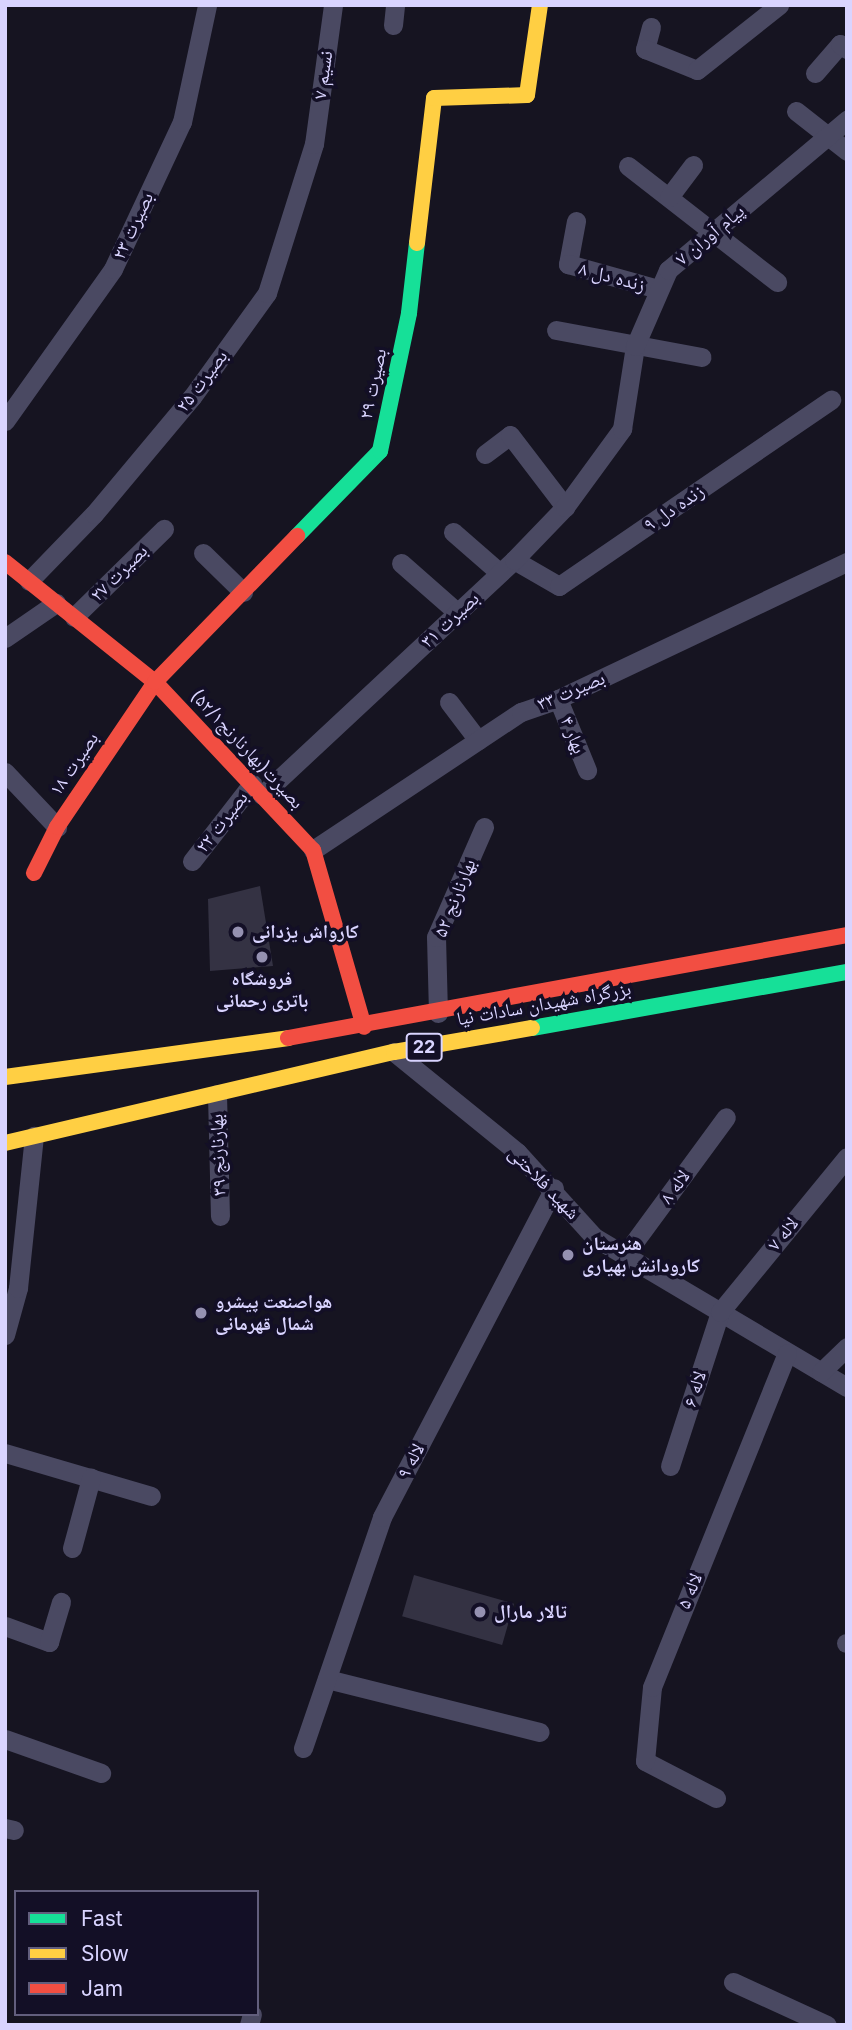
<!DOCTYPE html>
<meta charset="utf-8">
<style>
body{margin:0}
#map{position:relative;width:852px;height:2030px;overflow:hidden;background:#161421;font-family:Inter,"Noto Naskh Arabic",sans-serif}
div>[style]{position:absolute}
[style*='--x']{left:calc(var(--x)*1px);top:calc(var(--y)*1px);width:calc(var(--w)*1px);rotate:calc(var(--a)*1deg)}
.building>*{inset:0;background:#343243;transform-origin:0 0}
.street>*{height:19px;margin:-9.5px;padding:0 9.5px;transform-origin:9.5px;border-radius:9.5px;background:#4a4962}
.fast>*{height:16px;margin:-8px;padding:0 8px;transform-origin:8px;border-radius:8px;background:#16e098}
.slow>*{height:16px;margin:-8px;padding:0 8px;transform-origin:8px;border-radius:8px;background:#ffcf43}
.jam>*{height:16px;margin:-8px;padding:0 8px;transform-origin:8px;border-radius:8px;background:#f24e42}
.dots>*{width:19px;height:19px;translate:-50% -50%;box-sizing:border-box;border:4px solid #130f26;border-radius:50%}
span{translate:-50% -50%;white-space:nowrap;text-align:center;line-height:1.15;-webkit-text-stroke:7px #130f26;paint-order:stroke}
.shield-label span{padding:2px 5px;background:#130f26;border:2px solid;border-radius:5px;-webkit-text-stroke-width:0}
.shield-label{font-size:18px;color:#d9d4ff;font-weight:700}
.street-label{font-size:19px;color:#d9d4ff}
.poi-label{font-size:19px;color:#d9d4ff;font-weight:700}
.left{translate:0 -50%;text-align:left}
.frame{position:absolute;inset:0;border:7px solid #d9d4ff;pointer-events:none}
.legend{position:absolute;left:14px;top:1890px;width:245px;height:126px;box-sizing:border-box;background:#130f26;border:2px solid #625e7d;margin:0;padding:9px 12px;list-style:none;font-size:21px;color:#d9d4ff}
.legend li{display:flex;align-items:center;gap:14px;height:35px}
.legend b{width:35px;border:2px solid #625e7d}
</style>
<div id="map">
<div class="building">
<i style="clip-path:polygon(260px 886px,273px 966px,210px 971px,208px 899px)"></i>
<i style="left:414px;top:1575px;width:104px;height:43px;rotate:16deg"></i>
</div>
<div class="street">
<i style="--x:393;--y:25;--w:20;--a:-84"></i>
<i style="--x:651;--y:27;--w:23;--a:105"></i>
<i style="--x:645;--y:49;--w:56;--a:22"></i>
<i style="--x:697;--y:70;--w:105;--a:-38.4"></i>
<i style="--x:815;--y:73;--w:38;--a:-49"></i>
<i style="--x:840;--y:44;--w:9;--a:36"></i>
<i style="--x:796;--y:111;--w:65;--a:38.1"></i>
<i style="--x:628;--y:166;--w:189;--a:37.9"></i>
<i style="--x:669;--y:197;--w:40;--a:-53"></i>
<i style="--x:576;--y:221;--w:44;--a:100.5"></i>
<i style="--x:568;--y:264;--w:93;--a:15.5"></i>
<i style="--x:556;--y:330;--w:148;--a:10.5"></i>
<i style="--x:5;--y:421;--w:186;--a:-54.6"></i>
<i style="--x:113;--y:269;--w:162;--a:-64.9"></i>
<i style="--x:182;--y:122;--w:120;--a:-77.9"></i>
<i style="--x:485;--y:454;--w:31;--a:-37"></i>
<i style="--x:510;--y:435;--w:91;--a:52.6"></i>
<i style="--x:453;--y:532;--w:62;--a:41.1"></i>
<i style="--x:203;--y:553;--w:56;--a:44.3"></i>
<i style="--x:514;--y:560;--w:52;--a:30"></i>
<i style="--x:559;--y:586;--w:330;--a:-34.4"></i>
<i style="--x:401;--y:563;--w:76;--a:41.3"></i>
<i style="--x:29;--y:581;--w:93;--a:-45.9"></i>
<i style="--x:94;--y:514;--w:153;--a:-50.1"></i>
<i style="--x:192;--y:397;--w:128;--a:-54.2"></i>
<i style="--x:267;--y:293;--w:156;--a:-72.5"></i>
<i style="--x:314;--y:144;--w:140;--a:-82.2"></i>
<i style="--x:74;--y:617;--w:126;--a:-44.4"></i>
<i style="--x:5;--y:638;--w:62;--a:-34.5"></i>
<i style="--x:558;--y:699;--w:77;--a:67.8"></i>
<i style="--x:449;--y:702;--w:48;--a:52.7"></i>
<i style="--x:5;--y:772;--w:76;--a:46.6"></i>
<i style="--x:262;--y:795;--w:345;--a:-43"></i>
<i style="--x:514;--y:560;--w:74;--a:-46.1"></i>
<i style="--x:565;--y:507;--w:97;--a:-53.8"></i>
<i style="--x:622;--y:429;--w:84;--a:-81.1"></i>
<i style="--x:635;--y:346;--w:83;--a:-66.5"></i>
<i style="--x:668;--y:270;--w:234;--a:-40"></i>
<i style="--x:313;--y:850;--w:250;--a:-33.6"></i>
<i style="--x:521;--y:712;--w:39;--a:-19"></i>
<i style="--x:558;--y:699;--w:320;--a:-25.4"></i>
<i style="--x:192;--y:861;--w:98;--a:-52.1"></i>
<i style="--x:438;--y:1013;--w:76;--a:-91.5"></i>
<i style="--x:436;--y:937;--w:120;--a:-66.4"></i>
<i style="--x:394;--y:1052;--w:159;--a:39.1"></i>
<i style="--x:517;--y:1152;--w:115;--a:47.8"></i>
<i style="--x:594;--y:1237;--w:294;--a:30.7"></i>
<i style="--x:217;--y:1094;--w:122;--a:88.6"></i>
<i style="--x:624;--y:1256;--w:172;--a:-53.7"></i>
<i style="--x:5;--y:1335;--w:49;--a:-74.5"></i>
<i style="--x:18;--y:1288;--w:153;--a:-84"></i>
<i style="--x:821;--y:1372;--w:36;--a:-44"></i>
<i style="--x:5;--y:1453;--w:152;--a:16.4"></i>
<i style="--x:670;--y:1466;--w:162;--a:-72"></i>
<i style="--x:720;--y:1312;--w:200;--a:-50.7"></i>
<i style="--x:72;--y:1548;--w:73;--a:-74.8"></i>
<i style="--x:5;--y:1626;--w:47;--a:20"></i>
<i style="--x:49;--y:1642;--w:42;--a:-73.3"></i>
<i style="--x:846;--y:1643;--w:1;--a:0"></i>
<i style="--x:327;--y:1679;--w:219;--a:14"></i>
<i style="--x:5;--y:1739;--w:102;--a:19.5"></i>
<i style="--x:303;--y:1748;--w:244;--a:-71.1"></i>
<i style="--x:382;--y:1517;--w:371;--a:-62.4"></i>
<i style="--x:716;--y:1798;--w:80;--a:-152.5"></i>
<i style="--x:645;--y:1761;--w:74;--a:-84.6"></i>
<i style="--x:652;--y:1687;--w:360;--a:-68"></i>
<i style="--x:5;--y:1828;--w:9;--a:13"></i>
<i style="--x:733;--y:1982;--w:103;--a:24.6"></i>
<i style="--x:249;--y:2025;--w:11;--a:-75"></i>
</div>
<div class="fast">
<i style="--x:297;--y:536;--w:119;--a:-45.7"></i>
<i style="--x:380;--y:451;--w:141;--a:-78.1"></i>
<i style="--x:409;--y:313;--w:70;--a:-83.5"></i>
<i style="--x:532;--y:1028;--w:320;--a:-10.1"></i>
</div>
<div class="slow">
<i style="--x:417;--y:243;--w:146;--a:-83.3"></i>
<i style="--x:434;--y:98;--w:93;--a:-1.8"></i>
<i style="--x:527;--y:95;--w:91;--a:-81.8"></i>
<i style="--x:5;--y:1077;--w:286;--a:-7.8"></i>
<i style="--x:5;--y:1143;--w:400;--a:-13.2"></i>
<i style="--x:394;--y:1052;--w:140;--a:-9.9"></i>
</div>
<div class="jam">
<i style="--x:5;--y:562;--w:192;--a:38.7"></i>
<i style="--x:155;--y:682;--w:231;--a:46.8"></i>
<i style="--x:313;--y:850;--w:184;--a:73.9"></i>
<i style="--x:34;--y:873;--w:51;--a:-63.4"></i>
<i style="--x:57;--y:827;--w:175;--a:-55.9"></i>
<i style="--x:155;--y:682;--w:204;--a:-45.8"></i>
<i style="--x:288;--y:1038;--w:568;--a:-10.44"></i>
</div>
<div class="dots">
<i style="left:238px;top:932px;background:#9591b1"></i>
<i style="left:262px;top:957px;background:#9591b1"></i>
<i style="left:568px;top:1255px;background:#9591b1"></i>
<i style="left:201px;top:1313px;background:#9591b1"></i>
<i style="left:480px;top:1612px;background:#9591b1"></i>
</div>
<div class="shield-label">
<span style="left:424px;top:1047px">22</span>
</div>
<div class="street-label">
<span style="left:323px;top:75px;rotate:-82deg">نسیم ۷</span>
<span style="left:133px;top:226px;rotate:-65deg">بصیرت ۲۳</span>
<span style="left:710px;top:235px;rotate:-40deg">پیام آوران ۷</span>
<span style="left:612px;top:277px;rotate:15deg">زنده دل ۸</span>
<span style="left:202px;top:381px;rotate:-53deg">بصیرت ۲۵</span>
<span style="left:373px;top:384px;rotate:-78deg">بصیرت ۲۹</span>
<span style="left:674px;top:508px;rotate:-34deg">زنده دل ۹</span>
<span style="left:119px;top:573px;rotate:-45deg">بصیرت ۲۷</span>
<span style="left:450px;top:620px;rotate:-43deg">بصیرت ۳۱</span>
<span style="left:571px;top:691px;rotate:-23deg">بصیرت ۳۳</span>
<span style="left:573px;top:735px;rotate:68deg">بهار ۴</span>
<span style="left:247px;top:749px;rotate:47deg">بصیرت(بهارنارنج۵۲/۱)</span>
<span style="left:74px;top:764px;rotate:-56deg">بصیرت ۱۸</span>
<span style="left:222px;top:822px;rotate:-52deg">بصیرت ۲۲</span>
<span style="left:455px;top:898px;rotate:-68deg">بهارنارنج ۵۲</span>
<span style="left:544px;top:1004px;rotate:-10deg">بزرگراه شهیدان سادات نیا</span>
<span style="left:218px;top:1155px;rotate:-92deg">بهارنارنج ۳۹</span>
<span style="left:544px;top:1183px;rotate:46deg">شهید فلاحتی</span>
<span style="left:675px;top:1187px;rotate:-54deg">لاله ۸</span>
<span style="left:783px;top:1234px;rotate:-51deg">لاله ۷</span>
<span style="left:695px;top:1389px;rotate:-72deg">لاله ۶</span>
<span style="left:411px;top:1461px;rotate:-62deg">لاله ۹</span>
<span style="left:690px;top:1591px;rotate:-68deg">لاله ۵</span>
</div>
<div class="poi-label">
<span class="left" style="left:252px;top:932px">کارواش یزدانی</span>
<span style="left:262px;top:990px">فروشگاه<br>باتری رحمانی</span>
<span class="left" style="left:582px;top:1255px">هنرستان<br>کارودانش بهیاری</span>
<span class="left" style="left:215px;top:1313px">هواصنعت پیشرو<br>شمال قهرمانی</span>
<span class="left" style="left:494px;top:1612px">تالار مارال</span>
</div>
<div class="frame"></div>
<ul class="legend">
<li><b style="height:9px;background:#16e098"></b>Fast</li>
<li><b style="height:9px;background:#ffcf43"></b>Slow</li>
<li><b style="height:9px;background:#f24e42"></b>Jam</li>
</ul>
</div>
